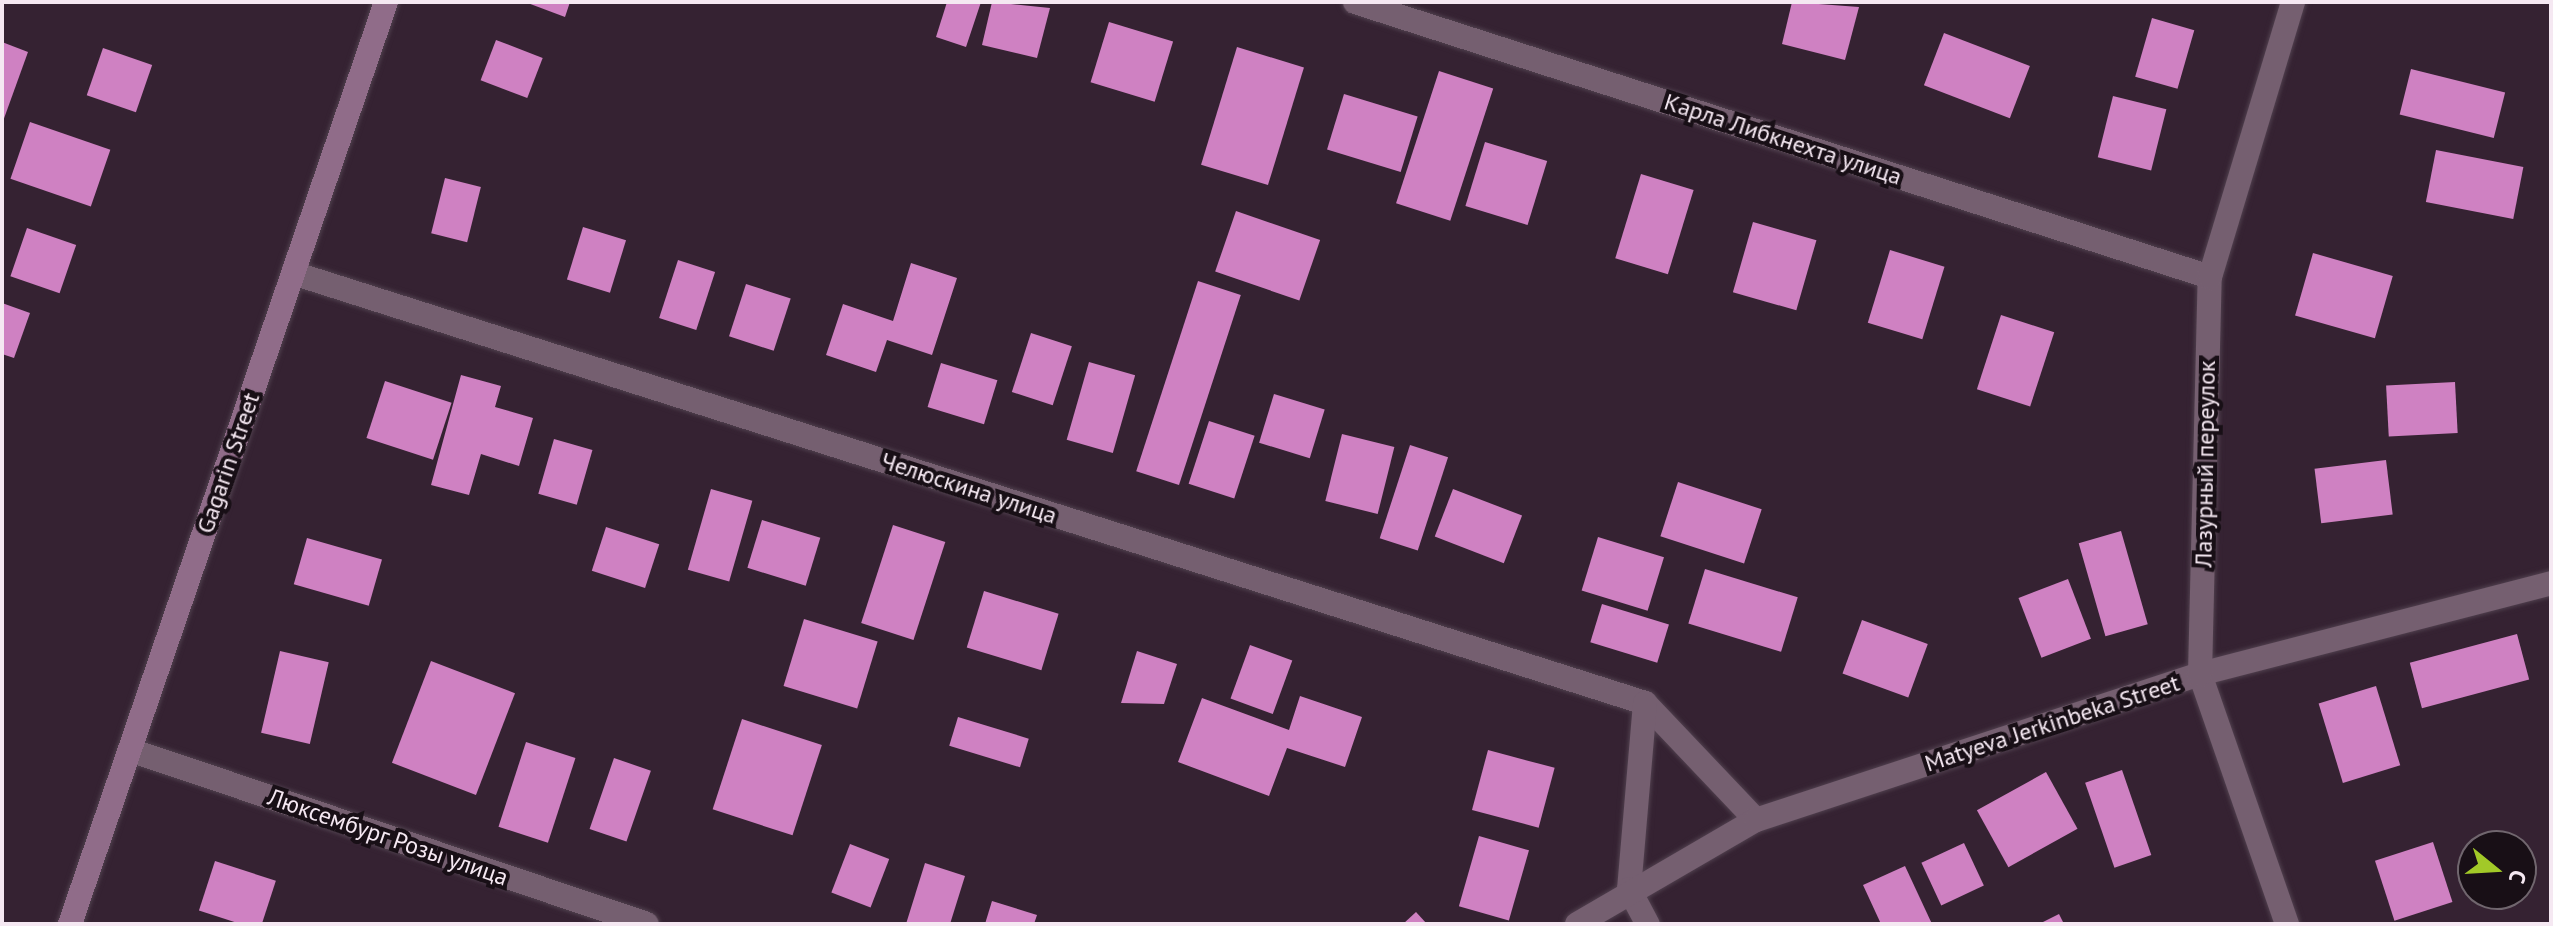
<!DOCTYPE html>
<meta charset="utf-8">
<style>
body{margin:0}
#map{position:relative;width:2553px;height:926px;overflow:hidden;background:#352232;font-family:"PT Sans",sans-serif}
div>[style]{position:absolute}
[style*='--x']{left:calc(var(--x)*1px);top:calc(var(--y)*1px);width:calc(var(--w)*1px);rotate:calc(var(--a)*1deg)}
.building>*{inset:0;background:#cf81c2;transform-origin:0 0}
.roads{filter:drop-shadow(0 0 2px #50404e) drop-shadow(0 0 2px #50404e)}
.street>*{height:24px;margin:-12px;padding:0 12px;transform-origin:12px;border-radius:12px;background:#755f70}
.secondary>*{height:24px;margin:-12px;padding:0 12px;transform-origin:12px;border-radius:12px;background:#906c89}
span{translate:-50% -50%;white-space:nowrap;text-align:center;line-height:1.15;-webkit-text-stroke:8px #180f16;paint-order:stroke}
.street-label{font-size:24px;color:#f5e8f2}
.frame{position:absolute;inset:0;border:4px solid #f5e8f2;pointer-events:none}
.north{position:absolute;left:2457px;top:830px;width:80px;height:80px;box-sizing:border-box;background:#180f16;border:2px solid #70666e;border-radius:50%;rotate:108deg;font-size:22px;font-weight:700;line-height:32px;text-align:center;color:#f5e8f2}
.north::after{content:'';display:block;margin:auto;width:28px;height:36px;background:#a2c928;clip-path:polygon(50% 0,100% 100%,50% 72%,0 100%)}
</style>
<div id="map">
<div class="building">
<i style="clip-path:polygon(525px 2px,570px 2px,565px 17px)"></i>
<i style="clip-path:polygon(947px 2px,981px 2px,966px 47px,936px 37px)"></i>
<i style="clip-path:polygon(992px 2px,1050px 8px,1037px 58px,982px 45px)"></i>
<i style="clip-path:polygon(1792px 2px,1859px 7px,1845px 60px,1782px 44px)"></i>
<i style="left:2152px;top:18px;width:44px;height:61px;rotate:16deg"></i>
<i style="left:1109px;top:22px;width:67px;height:63px;rotate:17deg"></i>
<i style="left:1944px;top:33px;width:92px;height:56px;rotate:21deg"></i>
<i style="left:496px;top:40px;width:50px;height:43px;rotate:21deg"></i>
<i style="clip-path:polygon(2px 42px,28px 52px,2px 124px)"></i>
<i style="left:1237px;top:47px;width:70px;height:123px;rotate:17deg"></i>
<i style="left:103px;top:48px;width:52px;height:50px;rotate:19deg"></i>
<i style="left:2411px;top:69px;width:97px;height:47px;rotate:14deg"></i>
<i style="left:1439px;top:71px;width:57px;height:139px;rotate:18deg"></i>
<i style="left:1344px;top:94px;width:77px;height:58px;rotate:17deg"></i>
<i style="left:2113px;top:96px;width:55px;height:63px;rotate:14deg"></i>
<i style="left:30px;top:122px;width:85px;height:60px;rotate:19deg"></i>
<i style="left:1485px;top:142px;width:65px;height:67px;rotate:17deg"></i>
<i style="left:2436px;top:150px;width:89px;height:53px;rotate:11deg"></i>
<i style="left:1641px;top:174px;width:55px;height:88px;rotate:17deg"></i>
<i style="left:445px;top:178px;width:37px;height:57px;rotate:14deg"></i>
<i style="left:1236px;top:211px;width:89px;height:64px;rotate:19deg"></i>
<i style="left:1753px;top:222px;width:66px;height:73px;rotate:16deg"></i>
<i style="left:583px;top:227px;width:45px;height:55px;rotate:17deg"></i>
<i style="left:27px;top:228px;width:52px;height:51px;rotate:19deg"></i>
<i style="left:1890px;top:250px;width:57px;height:76px;rotate:17deg"></i>
<i style="left:2313px;top:253px;width:83px;height:65px;rotate:16deg"></i>
<i style="left:678px;top:260px;width:39px;height:61px;rotate:18deg"></i>
<i style="clip-path:polygon(911px 263px,957px 278px,932px 355px,887px 340px,876px 372px,826px 355px,843px 304px,893px 321px)"></i>
<i style="left:1198px;top:281px;width:45px;height:200px;rotate:18deg"></i>
<i style="left:746px;top:284px;width:47px;height:55px;rotate:18deg"></i>
<i style="clip-path:polygon(2px 303px,30px 313px,14px 358px,2px 354px)"></i>
<i style="left:2001px;top:315px;width:56px;height:78px;rotate:18deg"></i>
<i style="left:1031px;top:333px;width:43px;height:62px;rotate:18deg"></i>
<i style="left:1089px;top:362px;width:48px;height:81px;rotate:16deg"></i>
<i style="left:941px;top:363px;width:59px;height:46px;rotate:17deg"></i>
<i style="clip-path:polygon(461px 375px,501px 386px,495px 407px,533px 418px,519px 466px,481px 454px,469px 495px,431px 485px)"></i>
<i style="left:385px;top:381px;width:70px;height:60px;rotate:18deg"></i>
<i style="left:2455px;top:382px;width:51px;height:69px;rotate:87deg"></i>
<i style="left:1274px;top:394px;width:53px;height:51px;rotate:17deg"></i>
<i style="left:1209px;top:421px;width:48px;height:66px;rotate:18deg"></i>
<i style="left:1342px;top:434px;width:54px;height:69px;rotate:14deg"></i>
<i style="left:554px;top:439px;width:40px;height:57px;rotate:16deg"></i>
<i style="left:1410px;top:445px;width:40px;height:98px;rotate:18deg"></i>
<i style="left:2386px;top:460px;width:55px;height:72px;rotate:83deg"></i>
<i style="left:1678px;top:482px;width:88px;height:57px;rotate:18deg"></i>
<i style="left:711px;top:489px;width:43px;height:84px;rotate:16deg"></i>
<i style="left:1453px;top:489px;width:74px;height:51px;rotate:21deg"></i>
<i style="left:762px;top:520px;width:61px;height:50px;rotate:17deg"></i>
<i style="left:893px;top:525px;width:55px;height:103px;rotate:18deg"></i>
<i style="left:606px;top:527px;width:56px;height:46px;rotate:18deg"></i>
<i style="left:2121px;top:531px;width:97px;height:44px;rotate:74deg"></i>
<i style="left:1598px;top:537px;width:69px;height:56px;rotate:17deg"></i>
<i style="left:307px;top:538px;width:78px;height:48px;rotate:16deg"></i>
<i style="left:1705px;top:569px;width:97px;height:57px;rotate:17deg"></i>
<i style="left:2068px;top:579px;width:64px;height:53px;rotate:69deg"></i>
<i style="left:984px;top:591px;width:78px;height:59px;rotate:17deg"></i>
<i style="left:1602px;top:604px;width:70px;height:40px;rotate:17deg"></i>
<i style="left:804px;top:619px;width:77px;height:70px;rotate:17deg"></i>
<i style="left:1862px;top:620px;width:70px;height:57px;rotate:20deg"></i>
<i style="left:2517px;top:634px;width:47px;height:111px;rotate:75deg"></i>
<i style="left:1250px;top:645px;width:45px;height:57px;rotate:20deg"></i>
<i style="left:280px;top:651px;width:50px;height:84px;rotate:13deg"></i>
<i style="clip-path:polygon(1137px 651px,1177px 664px,1164px 704px,1121px 703px)"></i>
<i style="left:431px;top:661px;width:90px;height:109px;rotate:21deg"></i>
<i style="left:2376px;top:686px;width:83px;height:60px;rotate:73deg"></i>
<i style="clip-path:polygon(1300px 696px,1362px 717px,1345px 767px,1287px 748px,1269px 796px,1178px 762px,1202px 698px,1289px 730px)"></i>
<i style="left:958px;top:717px;width:74px;height:30px;rotate:17deg"></i>
<i style="left:742px;top:719px;width:84px;height:95px;rotate:18deg"></i>
<i style="left:526px;top:742px;width:52px;height:89px;rotate:18deg"></i>
<i style="left:1488px;top:750px;width:69px;height:62px;rotate:15deg"></i>
<i style="left:614px;top:758px;width:39px;height:75px;rotate:19deg"></i>
<i style="left:2122px;top:770px;width:90px;height:39px;rotate:71deg"></i>
<i style="left:2046px;top:772px;width:65px;height:79px;rotate:61deg"></i>
<i style="left:1479px;top:836px;width:52px;height:73px;rotate:16deg"></i>
<i style="left:2433px;top:842px;width:63px;height:61px;rotate:72deg"></i>
<i style="left:1964px;top:843px;width:47px;height:47px;rotate:65deg"></i>
<i style="left:850px;top:844px;width:42px;height:52px;rotate:21deg"></i>
<i style="left:215px;top:861px;width:64px;height:52px;rotate:18deg"></i>
<i style="clip-path:polygon(925px 863px,965px 876px,950px 924px,906px 924px)"></i>
<i style="clip-path:polygon(1905px 866px,1932px 924px,1881px 924px,1863px 885px)"></i>
<i style="clip-path:polygon(992px 901px,1037px 915px,1034px 924px,985px 924px)"></i>
<i style="clip-path:polygon(1416px 912px,1427px 924px,1403px 924px)"></i>
<i style="clip-path:polygon(2059px 914px,2064px 924px,2039px 924px)"></i>
</div>
<div class="roads">
<div class="street">
<i style="--x:1355;--y:2;--w:898;--a:17.83"></i>
<i style="--x:293;--y:273;--w:1419;--a:17.64"></i>
<i style="--x:1645;--y:703;--w:161;--a:46.5"></i>
<i style="--x:1645;--y:703;--w:187;--a:94.9"></i>
<i style="--x:1629;--y:889;--w:40;--a:62"></i>
<i style="--x:130;--y:750;--w:545;--a:18.6"></i>
<i style="--x:1577;--y:924;--w:207;--a:-30.2"></i>
<i style="--x:1756;--y:820;--w:467;--a:-18.2"></i>
<i style="--x:2200;--y:674;--w:363;--a:-14.5"></i>
<i style="--x:2287;--y:924;--w:265;--a:-109.2"></i>
<i style="--x:2200;--y:674;--w:397;--a:-88.6"></i>
<i style="--x:2210;--y:277;--w:287;--a:-73.2"></i>
</div>
<div class="secondary">
<i style="--x:70;--y:924;--w:975;--a:-71.08"></i>
</div>
</div>
<div class="street-label">
<span style="left:1783px;top:139px;rotate:18deg">Карла Либкнехта улица</span>
<span style="left:228px;top:463px;rotate:-71deg">Gagarin Street</span>
<span style="left:2205px;top:464px;rotate:-89deg">Лазурный переулок</span>
<span style="left:969px;top:488px;rotate:18deg">Челюскина улица</span>
<span style="left:2052px;top:723px;rotate:-18deg">Matyeva Jerkinbeka Street</span>
<span style="left:388px;top:837px;rotate:19deg">Люксембург Розы улица</span>
</div>
<div class="frame"></div>
<div class="north">С</div>
</div>
